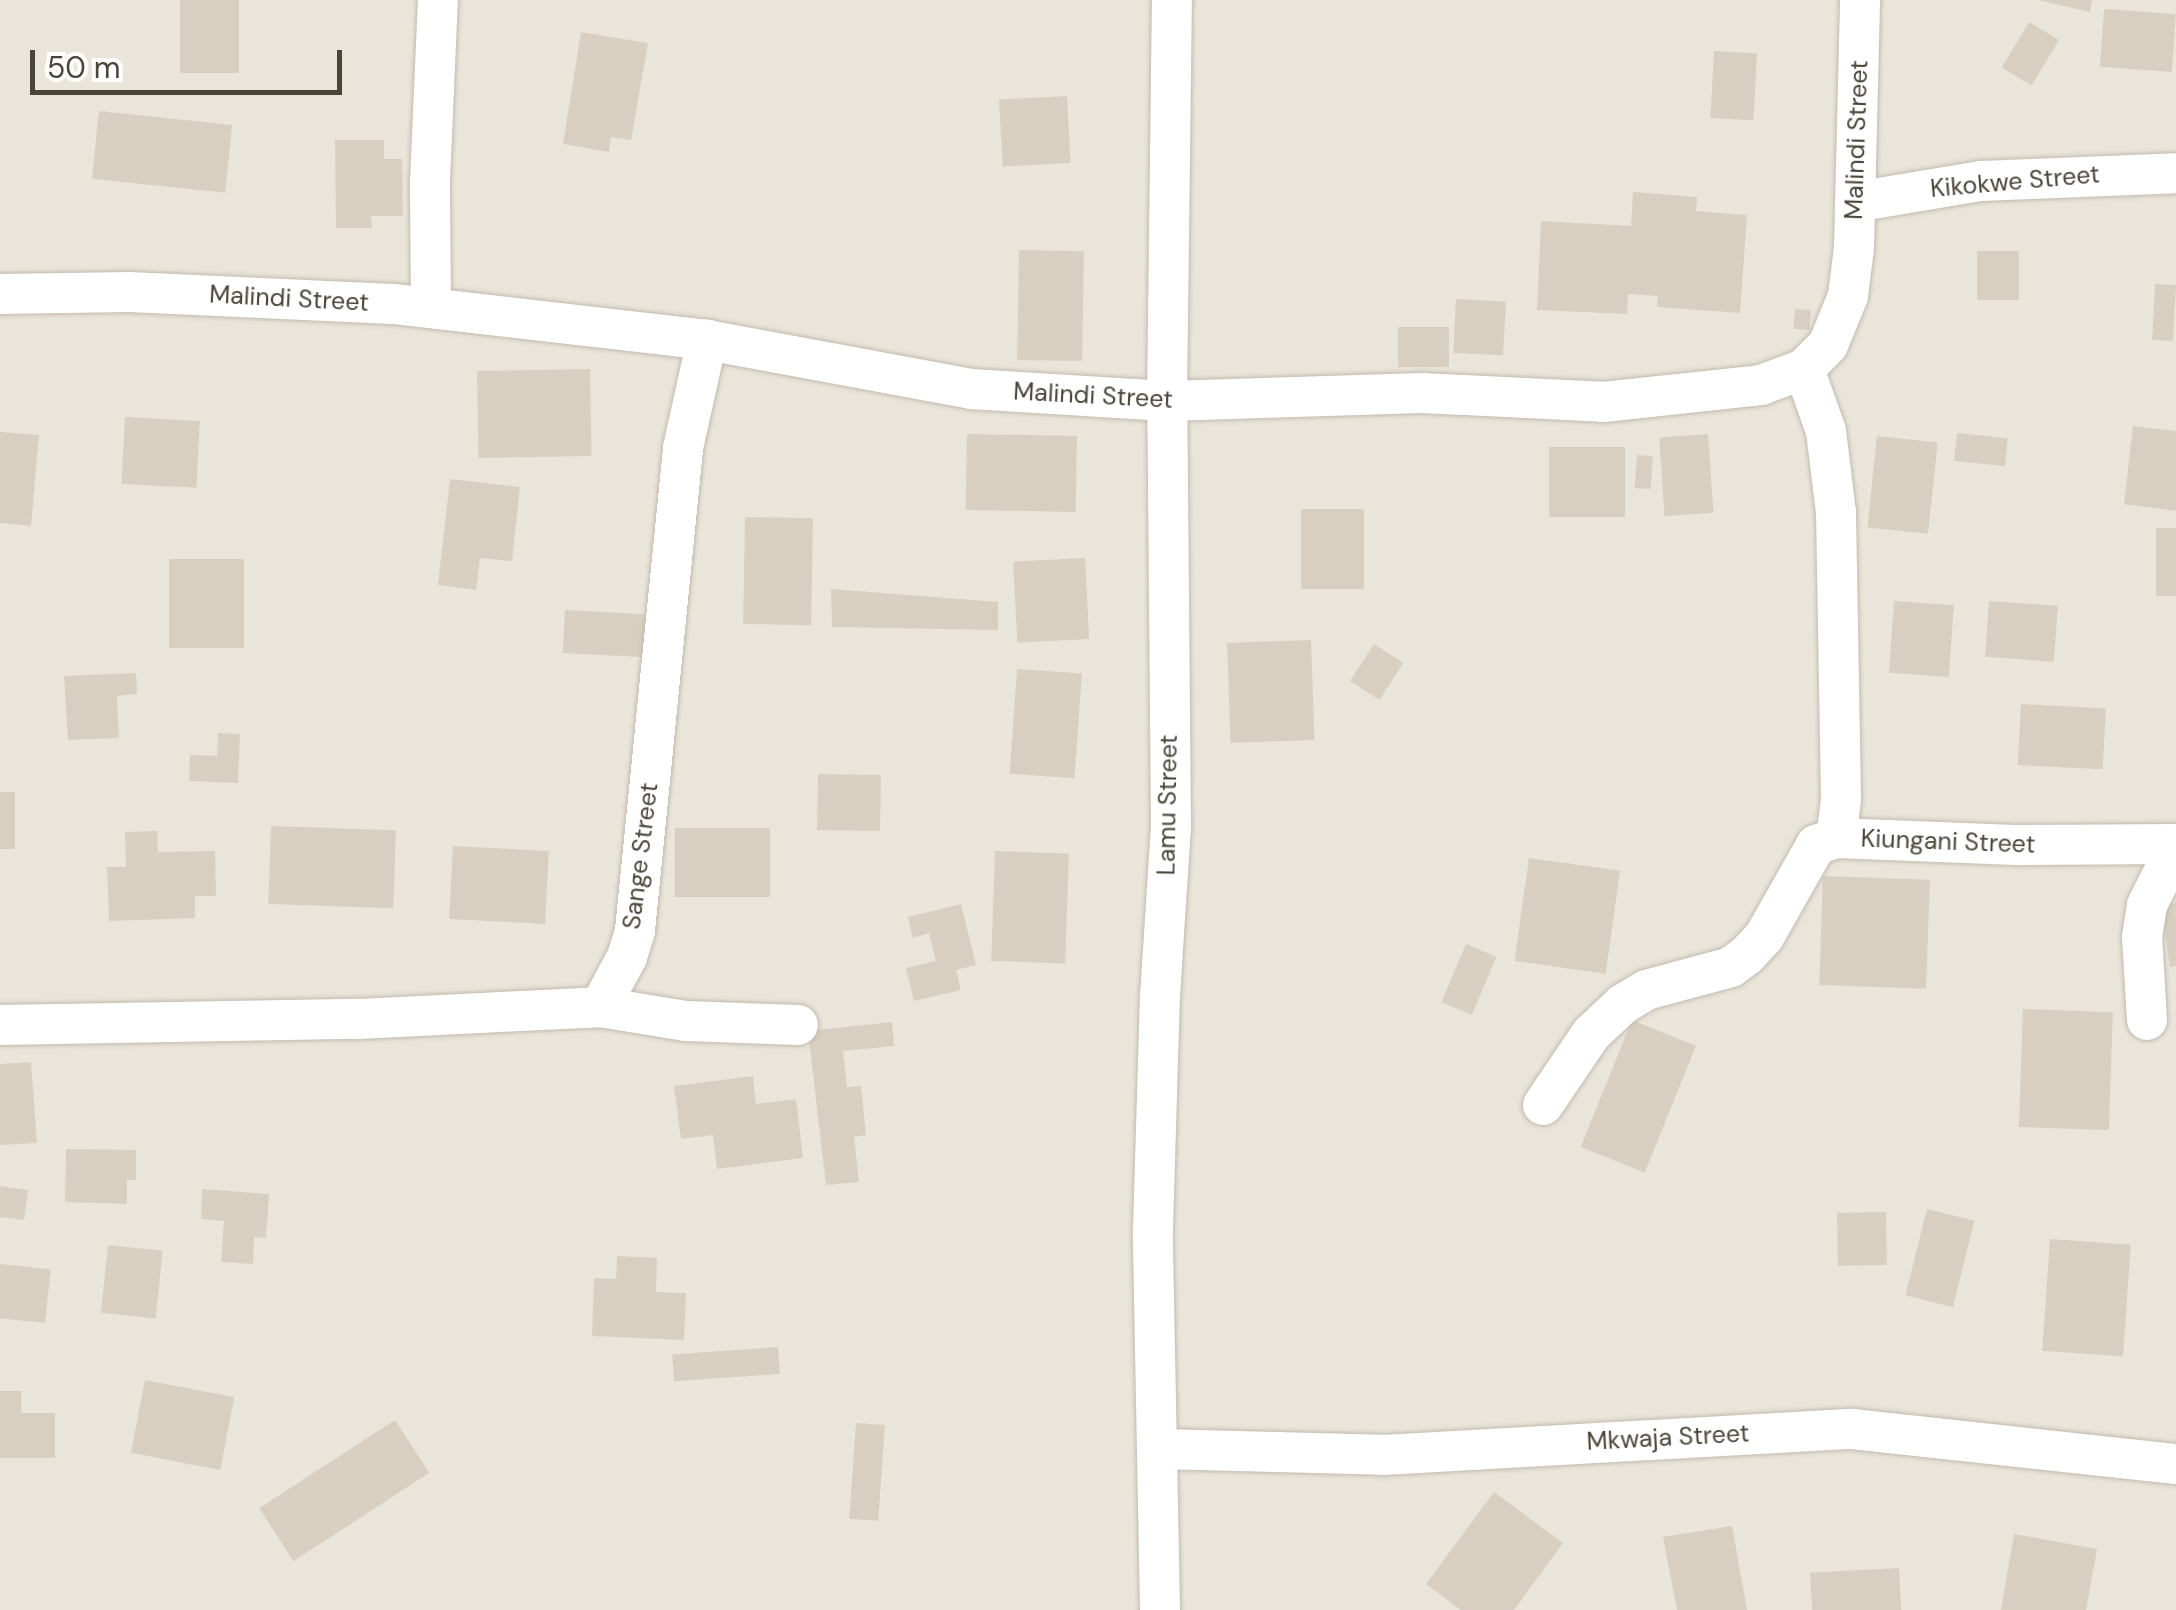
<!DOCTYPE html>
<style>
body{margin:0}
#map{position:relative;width:2176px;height:1610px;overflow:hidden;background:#f6f3ec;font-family:"DM Sans",sans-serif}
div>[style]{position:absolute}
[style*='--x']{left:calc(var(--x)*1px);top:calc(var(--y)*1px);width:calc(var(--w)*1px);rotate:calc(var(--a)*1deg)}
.residential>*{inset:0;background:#eae5da;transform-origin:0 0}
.building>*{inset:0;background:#d8cfc1;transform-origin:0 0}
.roads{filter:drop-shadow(0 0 2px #c2bbae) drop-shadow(0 0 2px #c2bbae)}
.minor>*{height:40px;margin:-20px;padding:0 20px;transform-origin:20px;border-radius:20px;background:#fff}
span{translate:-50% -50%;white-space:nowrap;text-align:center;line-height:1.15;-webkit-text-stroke:10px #fff;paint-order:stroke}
.street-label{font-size:25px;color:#4b4439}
.scale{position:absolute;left:30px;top:50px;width:312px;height:45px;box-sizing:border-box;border:5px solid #4b4439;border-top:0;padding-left:12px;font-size:30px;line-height:35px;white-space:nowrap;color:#4b4439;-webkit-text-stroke:8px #fff;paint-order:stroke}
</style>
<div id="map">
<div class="residential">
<i style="left:0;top:0;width:2176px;height:1610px"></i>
</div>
<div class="building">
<i style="left:180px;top:0;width:59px;height:73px"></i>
<i style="clip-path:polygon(2038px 0,2092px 0,2090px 12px)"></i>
<i style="left:2104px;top:9px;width:72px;height:58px;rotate:4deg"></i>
<i style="left:2029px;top:22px;width:35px;height:53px;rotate:31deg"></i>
<i style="clip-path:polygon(581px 32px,648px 43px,631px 140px,611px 137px,609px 152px,563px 144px)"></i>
<i style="left:1714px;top:51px;width:43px;height:67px;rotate:3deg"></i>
<i style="left:1067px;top:96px;width:67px;height:68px;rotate:87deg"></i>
<i style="left:99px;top:111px;width:134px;height:68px;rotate:6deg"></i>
<i style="clip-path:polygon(335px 140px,384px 140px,384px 159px,402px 159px,403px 216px,371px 216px,372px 228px,336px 228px)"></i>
<i style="clip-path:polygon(1633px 192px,1697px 197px,1696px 211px,1747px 215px,1740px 313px,1657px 307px,1658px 296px,1628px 294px,1627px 314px,1537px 310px,1541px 221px,1631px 226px)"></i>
<i style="left:1019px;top:250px;width:65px;height:110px;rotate:1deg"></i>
<i style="left:1977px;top:251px;width:42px;height:49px"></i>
<i style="left:2155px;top:284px;width:21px;height:56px;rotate:3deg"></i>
<i style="left:1456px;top:299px;width:50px;height:54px;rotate:3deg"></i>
<i style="left:1795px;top:309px;width:16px;height:20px;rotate:4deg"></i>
<i style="left:1398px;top:327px;width:51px;height:40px"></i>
<i style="left:590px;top:369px;width:87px;height:113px;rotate:89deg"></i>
<i style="left:125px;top:417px;width:75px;height:67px;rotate:3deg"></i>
<i style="clip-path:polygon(2133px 426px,2176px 431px,2176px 511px,2124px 504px)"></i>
<i style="clip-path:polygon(0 432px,39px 435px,31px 526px,0 523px)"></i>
<i style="left:1957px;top:433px;width:51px;height:28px;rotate:6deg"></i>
<i style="left:967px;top:434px;width:110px;height:76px;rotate:1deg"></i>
<i style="left:1708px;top:434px;width:79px;height:49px;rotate:86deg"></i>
<i style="left:1877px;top:436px;width:61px;height:92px;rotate:6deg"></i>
<i style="left:1549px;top:447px;width:76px;height:70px"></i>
<i style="left:1637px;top:455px;width:16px;height:33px;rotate:4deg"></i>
<i style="clip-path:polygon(450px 479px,520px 487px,512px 561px,480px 558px,476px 590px,438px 585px)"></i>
<i style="left:1301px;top:509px;width:63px;height:80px"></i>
<i style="left:745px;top:517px;width:68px;height:107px;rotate:1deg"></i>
<i style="left:2156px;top:528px;width:20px;height:68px"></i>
<i style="left:1085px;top:558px;width:81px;height:72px;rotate:87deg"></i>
<i style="left:169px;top:559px;width:75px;height:89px"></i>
<i style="clip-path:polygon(831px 589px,998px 602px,998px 630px,832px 627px)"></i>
<i style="left:1894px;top:601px;width:60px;height:72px;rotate:4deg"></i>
<i style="left:1989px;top:601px;width:69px;height:56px;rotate:4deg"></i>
<i style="left:565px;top:610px;width:84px;height:43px;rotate:3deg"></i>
<i style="left:1311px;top:640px;width:100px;height:84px;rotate:88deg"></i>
<i style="left:1374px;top:644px;width:35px;height:44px;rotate:33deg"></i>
<i style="left:1017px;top:669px;width:65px;height:105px;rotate:4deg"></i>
<i style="clip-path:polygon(136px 673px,137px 694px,117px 696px,119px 738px,68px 740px,64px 676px)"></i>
<i style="left:2021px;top:704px;width:85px;height:61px;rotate:3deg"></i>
<i style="clip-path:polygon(218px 733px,240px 734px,238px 783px,189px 781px,190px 755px,217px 756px)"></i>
<i style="left:818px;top:774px;width:63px;height:56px;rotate:1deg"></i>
<i style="left:0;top:792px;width:15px;height:57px"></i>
<i style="left:271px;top:826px;width:125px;height:78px;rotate:2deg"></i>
<i style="left:675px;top:828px;width:95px;height:69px"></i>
<i style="clip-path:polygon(157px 831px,158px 852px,215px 851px,216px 896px,195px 896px,195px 918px,109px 921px,107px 867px,126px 867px,125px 832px)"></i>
<i style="left:453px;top:846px;width:96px;height:73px;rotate:3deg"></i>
<i style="left:995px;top:851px;width:74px;height:110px;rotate:2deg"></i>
<i style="left:1529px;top:858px;width:92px;height:104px;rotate:8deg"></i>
<i style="left:1823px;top:876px;width:107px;height:109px;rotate:2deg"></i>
<i style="clip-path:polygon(2176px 903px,2176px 966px,2170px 967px,2161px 905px)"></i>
<i style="clip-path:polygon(961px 904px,976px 965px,956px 970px,961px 990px,914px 1001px,906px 968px,936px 961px,929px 933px,913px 938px,908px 917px)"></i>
<i style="left:1466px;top:944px;width:33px;height:63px;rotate:23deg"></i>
<i style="left:2023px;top:1009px;width:90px;height:118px;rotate:2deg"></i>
<i style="left:1632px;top:1020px;width:69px;height:137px;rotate:22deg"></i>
<i style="clip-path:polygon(892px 1022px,894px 1046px,843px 1051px,847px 1087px,861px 1086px,866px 1135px,854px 1137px,859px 1182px,826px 1185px,808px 1031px)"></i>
<i style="clip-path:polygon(31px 1062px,37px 1143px,0 1145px,0 1064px)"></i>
<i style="clip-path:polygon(753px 1076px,756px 1104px,796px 1099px,803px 1158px,717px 1169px,713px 1135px,681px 1139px,674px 1086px)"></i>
<i style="clip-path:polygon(66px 1149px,136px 1150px,136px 1180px,127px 1180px,127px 1204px,65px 1202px)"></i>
<i style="clip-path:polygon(0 1186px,28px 1190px,24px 1220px,0 1217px)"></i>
<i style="clip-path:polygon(202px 1189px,269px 1194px,266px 1238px,254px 1237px,253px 1264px,221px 1262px,224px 1221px,201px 1219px)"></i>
<i style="left:1927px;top:1209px;width:49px;height:89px;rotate:14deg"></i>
<i style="left:1886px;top:1212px;width:53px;height:49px;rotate:89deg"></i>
<i style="left:2050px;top:1239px;width:81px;height:112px;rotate:4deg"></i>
<i style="left:108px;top:1245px;width:55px;height:68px;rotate:6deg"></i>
<i style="clip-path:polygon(617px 1256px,657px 1258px,656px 1292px,686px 1293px,684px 1340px,592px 1336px,594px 1278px,616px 1279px)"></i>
<i style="left:0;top:1264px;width:51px;height:54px;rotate:6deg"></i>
<i style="left:778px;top:1347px;width:27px;height:106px;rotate:86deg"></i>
<i style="left:145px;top:1380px;width:91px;height:74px;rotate:11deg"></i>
<i style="clip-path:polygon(0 1391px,21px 1391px,21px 1413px,55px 1413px,55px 1458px,0 1458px)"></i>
<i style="left:395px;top:1420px;width:63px;height:162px;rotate:57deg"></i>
<i style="left:856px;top:1423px;width:29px;height:96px;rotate:4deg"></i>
<i style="clip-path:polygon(1494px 1492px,1563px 1543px,1514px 1610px,1461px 1610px,1426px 1584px)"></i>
<i style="clip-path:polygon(1732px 1526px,1747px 1610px,1677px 1610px,1663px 1537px)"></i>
<i style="clip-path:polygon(2014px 1534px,2097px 1549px,2086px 1610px,2001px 1610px)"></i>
<i style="left:1899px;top:1568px;width:42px;height:89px;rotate:87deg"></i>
</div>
<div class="roads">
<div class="minor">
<i style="--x:1855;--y:202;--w:128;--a:-9.5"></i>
<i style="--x:1981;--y:181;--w:195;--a:-2.3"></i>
<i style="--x:0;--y:294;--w:129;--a:-0.9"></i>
<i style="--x:129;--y:292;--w:264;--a:2.6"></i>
<i style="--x:393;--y:304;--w:316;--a:6.5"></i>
<i style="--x:707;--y:340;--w:269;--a:10.5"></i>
<i style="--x:971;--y:389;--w:196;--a:3.5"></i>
<i style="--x:1167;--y:401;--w:255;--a:-1.8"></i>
<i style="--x:1422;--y:393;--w:181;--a:2.8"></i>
<i style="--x:1603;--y:402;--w:159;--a:-6.1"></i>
<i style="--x:1761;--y:385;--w:46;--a:-20.4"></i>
<i style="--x:1804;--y:369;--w:34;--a:-45"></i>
<i style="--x:1828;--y:345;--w:53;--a:-67.8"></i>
<i style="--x:1848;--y:296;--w:48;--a:-82.9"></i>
<i style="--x:1854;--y:248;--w:248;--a:-88.6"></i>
<i style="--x:431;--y:308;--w:127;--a:-90.5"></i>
<i style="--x:430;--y:181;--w:181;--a:-87.5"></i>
<i style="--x:1804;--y:369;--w:66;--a:70.5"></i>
<i style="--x:1826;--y:431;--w:82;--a:83"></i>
<i style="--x:1836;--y:512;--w:287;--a:89"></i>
<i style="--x:1841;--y:799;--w:39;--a:97"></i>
<i style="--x:600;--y:1007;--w:87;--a:9.2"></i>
<i style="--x:686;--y:1021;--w:112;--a:2"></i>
<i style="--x:2147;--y:1020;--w:83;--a:-93.4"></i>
<i style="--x:2142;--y:937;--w:32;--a:-81"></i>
<i style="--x:2147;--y:905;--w:65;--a:-63.4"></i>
<i style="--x:0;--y:1025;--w:358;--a:-1"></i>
<i style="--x:358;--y:1019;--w:242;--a:-2.8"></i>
<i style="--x:600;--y:1007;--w:57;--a:-61.6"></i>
<i style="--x:627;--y:957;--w:28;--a:-73"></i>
<i style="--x:635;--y:930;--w:484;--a:-84.3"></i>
<i style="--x:683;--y:448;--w:111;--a:-77.5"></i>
<i style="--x:1543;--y:1105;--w:86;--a:-55.9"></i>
<i style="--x:1591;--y:1034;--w:44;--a:-43.2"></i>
<i style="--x:1623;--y:1004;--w:27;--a:-31"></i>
<i style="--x:1646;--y:990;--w:88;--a:-15.1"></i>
<i style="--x:1731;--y:967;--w:20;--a:-37"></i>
<i style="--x:1747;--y:955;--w:25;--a:-47"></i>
<i style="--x:1764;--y:937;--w:106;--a:-60.5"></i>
<i style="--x:1816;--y:845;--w:21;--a:-19"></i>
<i style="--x:1836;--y:838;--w:186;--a:2.2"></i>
<i style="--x:2022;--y:845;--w:154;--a:-0.4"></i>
<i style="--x:1159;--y:1449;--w:224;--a:1.5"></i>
<i style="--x:1383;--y:1455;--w:470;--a:-3.2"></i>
<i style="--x:1852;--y:1429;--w:326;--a:6.2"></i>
<i style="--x:1160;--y:1610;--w:381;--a:-91.1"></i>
<i style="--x:1153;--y:1229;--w:233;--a:-88.3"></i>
<i style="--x:1160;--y:996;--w:168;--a:-86.3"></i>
<i style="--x:1171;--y:828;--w:427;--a:-90.5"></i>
<i style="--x:1167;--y:401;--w:401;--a:-89.3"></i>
</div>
</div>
<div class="street-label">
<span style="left:1857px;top:140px;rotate:-88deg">Malindi Street</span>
<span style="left:2015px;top:182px;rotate:-5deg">Kikokwe Street</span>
<span style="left:289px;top:299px;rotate:3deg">Malindi Street</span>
<span style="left:1093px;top:396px;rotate:3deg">Malindi Street</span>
<span style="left:1168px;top:805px;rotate:-89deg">Lamu Street</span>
<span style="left:1948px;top:842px;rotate:2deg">Kiungani Street</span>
<span style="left:641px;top:856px;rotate:-83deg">Sange Street</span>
<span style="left:1668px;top:1438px;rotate:-3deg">Mkwaja Street</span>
</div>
<div class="scale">50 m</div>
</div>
